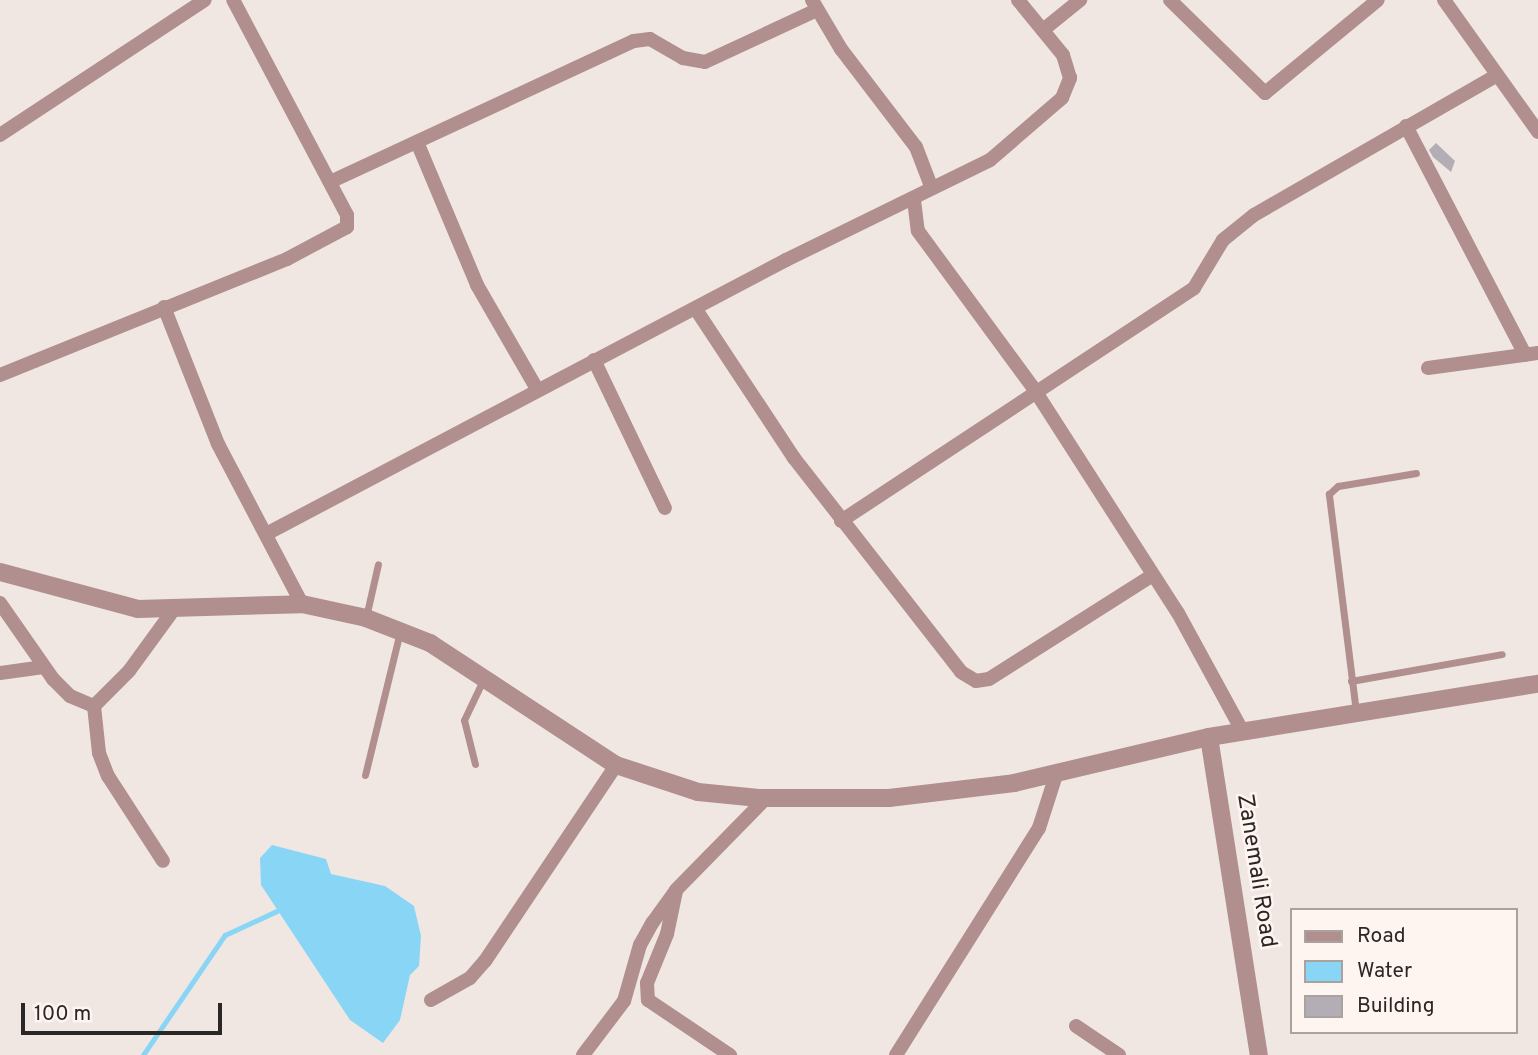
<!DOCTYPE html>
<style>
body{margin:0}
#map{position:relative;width:1538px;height:1055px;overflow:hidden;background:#f0e7e3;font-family:Overpass,sans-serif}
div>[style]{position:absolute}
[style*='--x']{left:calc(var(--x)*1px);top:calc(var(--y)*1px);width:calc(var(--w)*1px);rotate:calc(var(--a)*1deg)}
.water>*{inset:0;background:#89d5f5}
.stream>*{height:4.5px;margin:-2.25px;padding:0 2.25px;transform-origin:2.25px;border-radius:2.25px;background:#89d5f5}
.building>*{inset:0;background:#b3aeb5}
.service>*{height:7px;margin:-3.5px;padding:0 3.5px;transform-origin:3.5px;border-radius:3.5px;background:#b08f8e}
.minor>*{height:14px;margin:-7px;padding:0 7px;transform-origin:7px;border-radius:7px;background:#b08f8e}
.tertiary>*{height:18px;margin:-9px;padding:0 9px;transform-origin:9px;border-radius:9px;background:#b08f8e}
span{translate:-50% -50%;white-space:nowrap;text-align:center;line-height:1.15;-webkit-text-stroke:5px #fef4f0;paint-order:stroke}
.street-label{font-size:23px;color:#2b2726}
.legend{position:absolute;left:1290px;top:908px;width:228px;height:126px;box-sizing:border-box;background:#fef4f0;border:2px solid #aaa29f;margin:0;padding:9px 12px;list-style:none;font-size:21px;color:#2b2726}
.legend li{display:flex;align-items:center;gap:14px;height:35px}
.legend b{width:35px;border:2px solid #aaa29f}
.scale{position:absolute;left:21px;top:1003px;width:201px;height:32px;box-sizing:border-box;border:4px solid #2b2726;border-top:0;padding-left:9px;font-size:21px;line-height:24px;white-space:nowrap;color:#2b2726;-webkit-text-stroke:5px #fef4f0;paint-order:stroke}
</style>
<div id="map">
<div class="water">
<i style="clip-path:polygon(272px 845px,326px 859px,331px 874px,385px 886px,414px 906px,421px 936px,419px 966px,410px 975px,400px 1020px,383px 1043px,350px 1020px,261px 885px,260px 858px)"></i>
</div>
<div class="stream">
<i style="--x:143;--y:1055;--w:145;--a:-55.7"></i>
<i style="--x:225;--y:935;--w:57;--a:-24.8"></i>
</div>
<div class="building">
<i style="clip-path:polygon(1436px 143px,1455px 161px,1451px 172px,1433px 157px,1429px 150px)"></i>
</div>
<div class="service">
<i style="--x:366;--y:617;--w:54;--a:-77.2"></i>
<i style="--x:1351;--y:681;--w:153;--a:-10.1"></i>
<i style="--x:1356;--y:712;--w:220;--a:-97.1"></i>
<i style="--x:1329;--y:494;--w:12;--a:-42"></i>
<i style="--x:1338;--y:486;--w:79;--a:-9.5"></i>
<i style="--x:475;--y:764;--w:45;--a:-104"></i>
<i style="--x:464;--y:720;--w:47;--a:-64.5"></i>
<i style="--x:365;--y:775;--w:148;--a:-76.3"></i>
</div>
<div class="minor">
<i style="--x:812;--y:0;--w:57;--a:59.4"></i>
<i style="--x:841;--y:49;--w:123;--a:52.6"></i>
<i style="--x:916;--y:147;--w:42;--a:69"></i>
<i style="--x:1170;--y:0;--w:133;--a:44.4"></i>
<i style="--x:1265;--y:93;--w:146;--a:-39.5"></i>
<i style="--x:1444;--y:0;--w:162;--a:54.5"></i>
<i style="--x:1043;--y:30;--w:48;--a:-39"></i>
<i style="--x:1406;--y:126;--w:258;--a:62.5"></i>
<i style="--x:0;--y:135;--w:245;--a:-33.4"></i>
<i style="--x:417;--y:142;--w:155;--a:67.2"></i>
<i style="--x:477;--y:285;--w:120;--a:60"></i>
<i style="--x:330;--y:182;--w:335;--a:-24.9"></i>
<i style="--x:634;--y:41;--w:16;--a:-7"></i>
<i style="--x:650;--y:39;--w:38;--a:30"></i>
<i style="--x:683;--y:58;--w:22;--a:10"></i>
<i style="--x:705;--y:62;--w:123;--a:-24.9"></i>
<i style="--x:914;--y:200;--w:31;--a:83"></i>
<i style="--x:918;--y:231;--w:196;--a:53.7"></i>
<i style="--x:1034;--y:389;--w:266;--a:57.3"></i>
<i style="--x:1178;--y:613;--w:136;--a:61.4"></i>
<i style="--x:164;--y:307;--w:147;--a:68.5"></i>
<i style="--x:218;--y:444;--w:181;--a:62.3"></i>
<i style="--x:697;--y:311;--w:176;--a:56.6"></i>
<i style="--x:794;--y:458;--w:271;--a:52"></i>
<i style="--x:961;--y:672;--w:17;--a:31"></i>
<i style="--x:976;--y:681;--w:13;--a:-9"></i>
<i style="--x:989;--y:679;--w:192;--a:-32.4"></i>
<i style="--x:594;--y:360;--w:164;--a:64.4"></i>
<i style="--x:1428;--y:368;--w:111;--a:-7.8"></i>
<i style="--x:0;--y:375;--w:310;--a:-22"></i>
<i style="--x:287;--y:259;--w:68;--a:-28.1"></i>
<i style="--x:347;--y:227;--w:12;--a:-90"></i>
<i style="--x:347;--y:215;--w:243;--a:-117.9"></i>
<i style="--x:841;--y:521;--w:423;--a:-33.4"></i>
<i style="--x:1194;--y:288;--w:56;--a:-58.9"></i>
<i style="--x:1223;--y:240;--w:40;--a:-39"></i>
<i style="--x:1254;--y:215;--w:280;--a:-29.9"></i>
<i style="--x:268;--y:533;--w:586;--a:-27.79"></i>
<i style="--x:786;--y:260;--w:227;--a:-26.1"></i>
<i style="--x:990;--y:160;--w:95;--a:-40.7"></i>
<i style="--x:1062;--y:98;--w:22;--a:-68"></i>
<i style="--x:1070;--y:78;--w:24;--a:-107"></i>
<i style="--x:1063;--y:55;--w:71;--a:-129.3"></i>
<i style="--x:0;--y:603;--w:93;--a:55.1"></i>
<i style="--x:53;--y:679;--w:24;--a:45"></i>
<i style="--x:70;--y:696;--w:26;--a:23"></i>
<i style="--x:94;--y:706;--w:49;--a:-45"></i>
<i style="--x:129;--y:671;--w:78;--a:-53.9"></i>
<i style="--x:0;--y:673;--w:44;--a:-7.8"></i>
<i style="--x:94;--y:706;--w:47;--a:83.9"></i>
<i style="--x:99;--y:753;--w:25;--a:69"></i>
<i style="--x:108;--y:776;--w:101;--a:57.1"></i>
<i style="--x:676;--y:891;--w:44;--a:101.8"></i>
<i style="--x:667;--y:934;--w:53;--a:112.2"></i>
<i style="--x:647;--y:983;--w:17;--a:87"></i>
<i style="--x:648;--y:1000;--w:99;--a:33.9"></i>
<i style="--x:431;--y:1000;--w:45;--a:-29.4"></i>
<i style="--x:470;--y:978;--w:23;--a:-49"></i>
<i style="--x:485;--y:961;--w:236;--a:-56.2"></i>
<i style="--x:1076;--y:1026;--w:52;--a:34"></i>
<i style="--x:583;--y:1055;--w:68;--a:-52.8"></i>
<i style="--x:624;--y:1001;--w:58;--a:-74.1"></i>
<i style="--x:640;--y:945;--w:26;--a:-61"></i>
<i style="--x:653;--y:922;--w:39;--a:-54"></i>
<i style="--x:676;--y:890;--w:129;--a:-45.6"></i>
<i style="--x:896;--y:1055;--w:268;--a:-57.8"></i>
<i style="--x:1039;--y:828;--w:56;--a:-72.2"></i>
</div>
<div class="tertiary">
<i style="--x:0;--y:572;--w:143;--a:15"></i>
<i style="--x:138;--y:609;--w:164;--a:-1.7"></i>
<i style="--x:302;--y:604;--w:66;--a:12.3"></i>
<i style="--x:366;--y:618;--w:69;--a:21.3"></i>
<i style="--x:430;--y:643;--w:222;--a:33.3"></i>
<i style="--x:616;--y:765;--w:86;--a:18.2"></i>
<i style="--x:698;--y:792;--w:61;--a:5.6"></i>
<i style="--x:759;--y:798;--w:130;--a:0"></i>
<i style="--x:889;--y:798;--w:126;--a:-6.8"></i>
<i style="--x:1014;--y:783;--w:200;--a:-13.3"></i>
<i style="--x:1209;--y:737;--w:333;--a:-9.2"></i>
<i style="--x:1209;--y:737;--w:322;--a:81.1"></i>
</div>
<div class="street-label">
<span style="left:1255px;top:871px;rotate:81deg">Zanemali Road</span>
</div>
<ul class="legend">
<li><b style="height:9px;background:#b08f8e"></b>Road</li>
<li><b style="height:19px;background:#89d5f5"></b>Water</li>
<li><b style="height:19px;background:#b3aeb5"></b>Building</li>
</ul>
<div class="scale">100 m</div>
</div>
